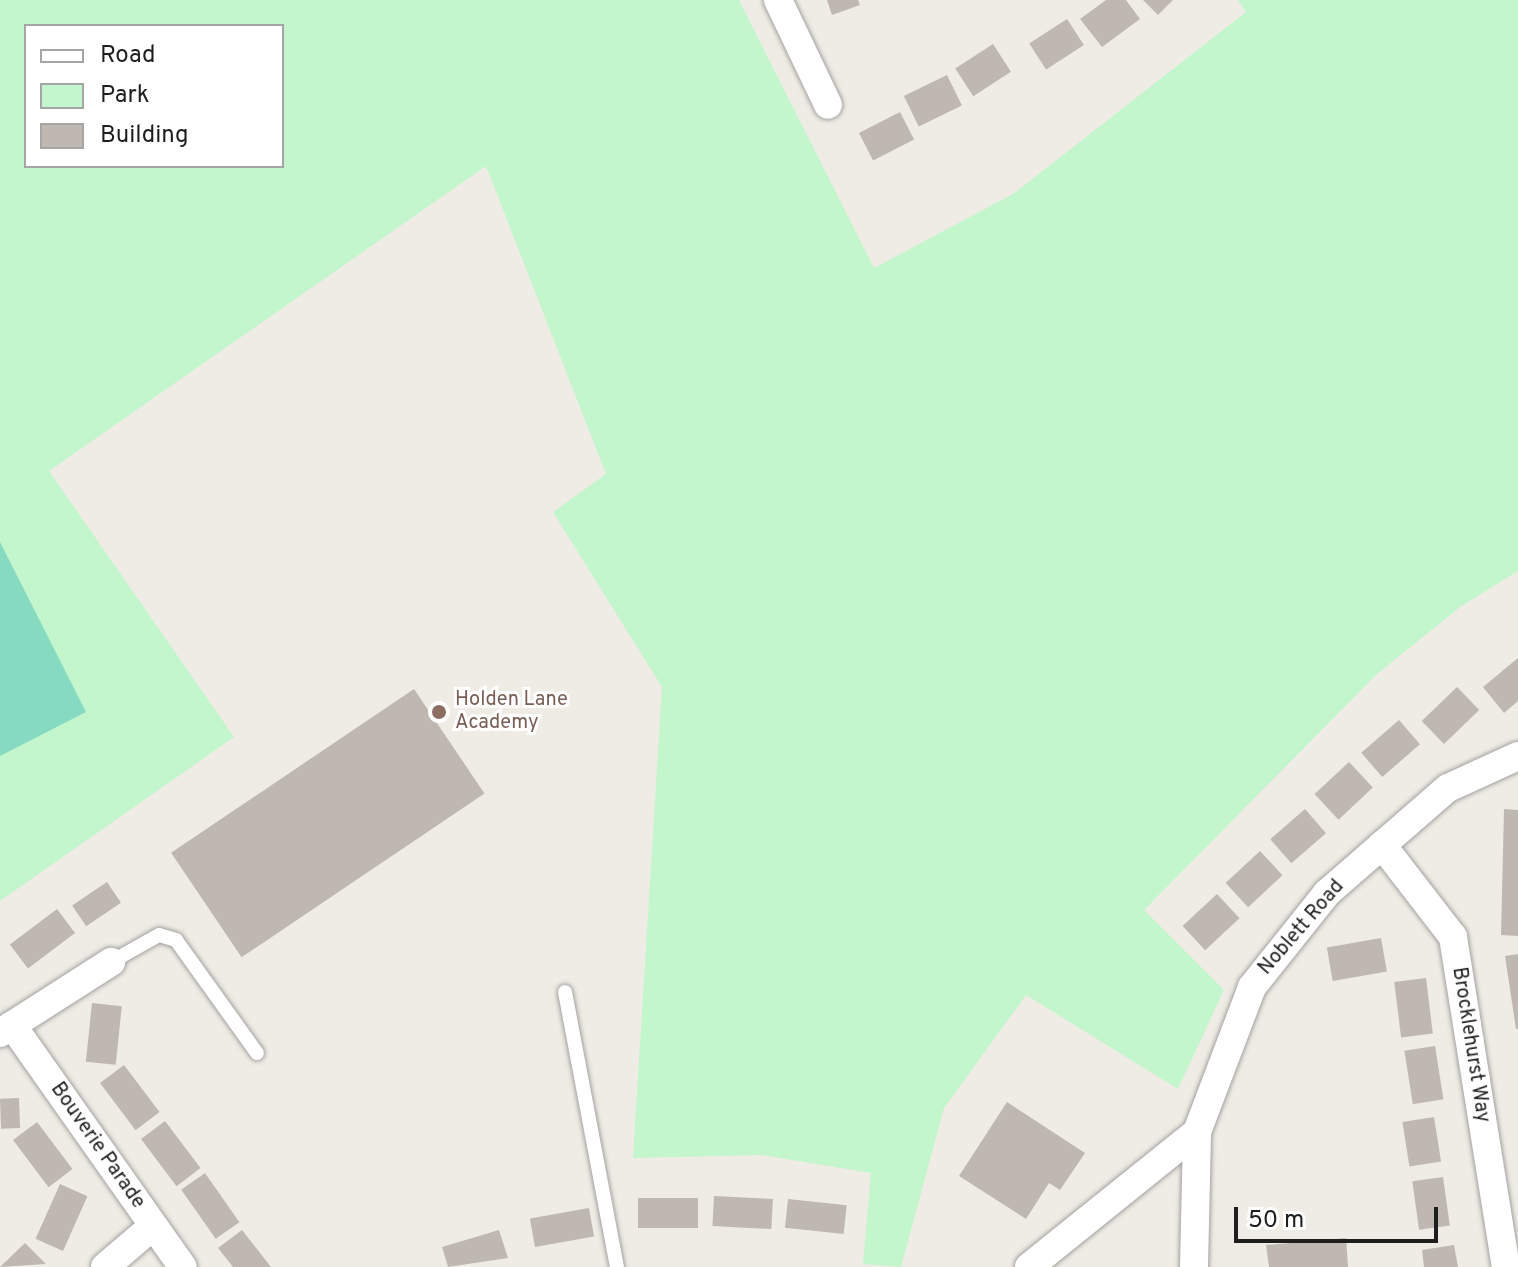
<!DOCTYPE html>
<style>
body{margin:0}
#map{position:relative;width:1518px;height:1267px;overflow:hidden;background:#eeece4;font-family:Overpass,sans-serif}
div>[style]{position:absolute}
[style*='--x']{left:calc(var(--x)*1px);top:calc(var(--y)*1px);width:calc(var(--w)*1px);rotate:calc(var(--a)*1deg)}
.park>*{inset:0;background:#c3f6cc}
.pitch>*{inset:0;background:#86dac1}
.building>*{inset:0;background:#bfb8b1;transform-origin:0 0}
.roads{filter:drop-shadow(0 0 2px #a2a2a2) drop-shadow(0 0 2px #a2a2a2)}
.service>*{height:14px;margin:-7px;padding:0 7px;transform-origin:7px;border-radius:7px;background:#fff}
.minor>*{height:28px;margin:-14px;padding:0 14px;transform-origin:14px;border-radius:14px;background:#fff}
.dots>*{width:22px;height:22px;translate:-50% -50%;box-sizing:border-box;border:4px solid #fff;border-radius:50%}
span{translate:-50% -50%;white-space:nowrap;text-align:center;line-height:1.15;-webkit-text-stroke:6px #fff;paint-order:stroke}
.education-label{font-size:20px;color:#785e54}
.left{translate:0 -50%;text-align:left}
.street-label{font-size:20px;color:#1e1e1e}
.legend{position:absolute;left:24px;top:24px;width:260px;height:144px;box-sizing:border-box;background:#fff;border:2px solid #a5a5a5;margin:0;padding:10px 14px;list-style:none;font-size:24px;color:#1e1e1e}
.legend li{display:flex;align-items:center;gap:16px;height:40px}
.legend b{width:40px;border:2px solid #a5a5a5}
.scale{position:absolute;left:1234px;top:1207px;width:204px;height:36px;box-sizing:border-box;border:4px solid #1e1e1e;border-top:0;padding-left:10px;font-size:24px;line-height:28px;white-space:nowrap;color:#1e1e1e;-webkit-text-stroke:6px #fff;paint-order:stroke}
</style>
<div id="map">
<div class="park">
<i style="clip-path:polygon(evenodd,0 0,739px 0,874px 268px,1013px 194px,1246px 12px,1238px 0,1518px 0,1518px 571px,1460px 607px,1377px 674px,1144px 910px,1224px 990px,1178px 1089px,1026px 995px,944px 1108px,901px 1267px,863px 1264px,871px 1173px,762px 1155px,633px 1158px,662px 687px,553px 512px,606px 474px,486px 166px,49px 471px,234px 737px,0 901px,0 0,26px 26px,282px 26px,282px 166px,26px 166px,26px 26px)"></i>
</div>
<div class="pitch">
<i style="clip-path:polygon(0 542px,86px 712px,0 756px)"></i>
</div>
<div class="building">
<i style="clip-path:polygon(827px 0,858px 0,860px 5px,832px 15px)"></i>
<i style="clip-path:polygon(1106px 0,1126px 0,1140px 19px,1102px 47px,1080px 19px)"></i>
<i style="clip-path:polygon(1143px 0,1173px 0,1158px 15px)"></i>
<i style="left:1067px;top:19px;width:31px;height:45px;rotate:57deg"></i>
<i style="left:993px;top:44px;width:33px;height:45px;rotate:57deg"></i>
<i style="left:947px;top:75px;width:34px;height:48px;rotate:64deg"></i>
<i style="left:900px;top:112px;width:31px;height:46px;rotate:63deg"></i>
<i style="clip-path:polygon(1518px 658px,1518px 701px,1504px 713px,1483px 687px)"></i>
<i style="left:1457px;top:687px;width:32px;height:49px;rotate:46deg"></i>
<i style="left:414px;top:689px;width:126px;height:293px;rotate:56deg"></i>
<i style="left:1399px;top:720px;width:32px;height:50px;rotate:49deg"></i>
<i style="left:1349px;top:762px;width:35px;height:47px;rotate:47deg"></i>
<i style="left:1305px;top:809px;width:32px;height:46px;rotate:49deg"></i>
<i style="clip-path:polygon(1504px 809px,1518px 810px,1518px 936px,1501px 935px)"></i>
<i style="left:1260px;top:851px;width:33px;height:47px;rotate:47deg"></i>
<i style="left:107px;top:882px;width:25px;height:42px;rotate:56deg"></i>
<i style="left:1217px;top:894px;width:33px;height:47px;rotate:47deg"></i>
<i style="left:57px;top:909px;width:30px;height:59px;rotate:53deg"></i>
<i style="left:1381px;top:938px;width:34px;height:55px;rotate:80deg"></i>
<i style="clip-path:polygon(1518px 954px,1518px 1029px,1516px 1029px,1505px 956px)"></i>
<i style="left:1426px;top:978px;width:56px;height:32px;rotate:83deg"></i>
<i style="left:92px;top:1003px;width:30px;height:59px;rotate:6deg"></i>
<i style="left:1435px;top:1046px;width:54px;height:31px;rotate:81deg"></i>
<i style="left:124px;top:1065px;width:59px;height:30px;rotate:53deg"></i>
<i style="left:19px;top:1098px;width:30px;height:19px;rotate:88deg"></i>
<i style="clip-path:polygon(1007px 1102px,1085px 1153px,1060px 1190px,1049px 1183px,1026px 1219px,959px 1176px)"></i>
<i style="left:1434px;top:1117px;width:45px;height:32px;rotate:81deg"></i>
<i style="left:165px;top:1121px;width:59px;height:30px;rotate:53deg"></i>
<i style="left:37px;top:1122px;width:59px;height:30px;rotate:53deg"></i>
<i style="left:205px;top:1173px;width:60px;height:29px;rotate:55deg"></i>
<i style="left:1443px;top:1177px;width:49px;height:31px;rotate:82deg"></i>
<i style="left:60px;top:1184px;width:30px;height:60px;rotate:24deg"></i>
<i style="left:714px;top:1196px;width:59px;height:30px;rotate:3deg"></i>
<i style="left:698px;top:1198px;width:30px;height:60px;rotate:90deg"></i>
<i style="left:788px;top:1199px;width:59px;height:29px;rotate:6deg"></i>
<i style="left:589px;top:1208px;width:29px;height:60px;rotate:80deg"></i>
<i style="clip-path:polygon(242px 1230px,271px 1267px,233px 1267px,218px 1248px)"></i>
<i style="clip-path:polygon(499px 1230px,508px 1258px,448px 1267px,442px 1247px)"></i>
<i style="clip-path:polygon(1346px 1238px,1348px 1267px,1269px 1267px,1266px 1245px)"></i>
<i style="clip-path:polygon(25px 1243px,46px 1264px,0 1267px)"></i>
<i style="clip-path:polygon(1454px 1245px,1458px 1267px,1424px 1267px,1422px 1250px)"></i>
</div>
<div class="roads">
<div class="service">
<i style="--x:111;--y:962;--w:55;--a:-29.4"></i>
<i style="--x:159;--y:935;--w:18;--a:16"></i>
<i style="--x:176;--y:940;--w:139;--a:54.4"></i>
<i style="--x:565;--y:992;--w:280;--a:79.3"></i>
</div>
<div class="minor">
<i style="--x:778;--y:0;--w:116;--a:64.5"></i>
<i style="--x:1382;--y:845;--w:116;--a:52.3"></i>
<i style="--x:1453;--y:937;--w:334;--a:80.9"></i>
<i style="--x:12;--y:1025;--w:296;--a:54.8"></i>
<i style="--x:0;--y:1033;--w:132;--a:-32.6"></i>
<i style="--x:105;--y:1267;--w:63;--a:-40.5"></i>
<i style="--x:1029;--y:1267;--w:216;--a:-38.8"></i>
<i style="--x:1194;--y:1267;--w:135;--a:-88.7"></i>
<i style="--x:1197;--y:1132;--w:155;--a:-69.2"></i>
<i style="--x:1252;--y:987;--w:120;--a:-51.4"></i>
<i style="--x:1327;--y:893;--w:160;--a:-41"></i>
<i style="--x:1448;--y:788;--w:77;--a:-24.6"></i>
</div>
</div>
<div class="dots">
<i style="left:439px;top:712px;background:#8d6e63"></i>
</div>
<div class="education-label">
<span class="left" style="left:455px;top:712px">Holden Lane<br>Academy</span>
</div>
<div class="street-label">
<span style="left:1302px;top:928px;rotate:-49deg">Noblett Road</span>
<span style="left:1470px;top:1045px;rotate:81deg">Brocklehurst Way</span>
<span style="left:97px;top:1146px;rotate:55deg">Bouverie Parade</span>
</div>
<ul class="legend">
<li><b style="height:10px;background:#fff"></b>Road</li>
<li><b style="height:22px;background:#c3f6cc"></b>Park</li>
<li><b style="height:22px;background:#bfb8b1"></b>Building</li>
</ul>
<div class="scale">50 m</div>
</div>
